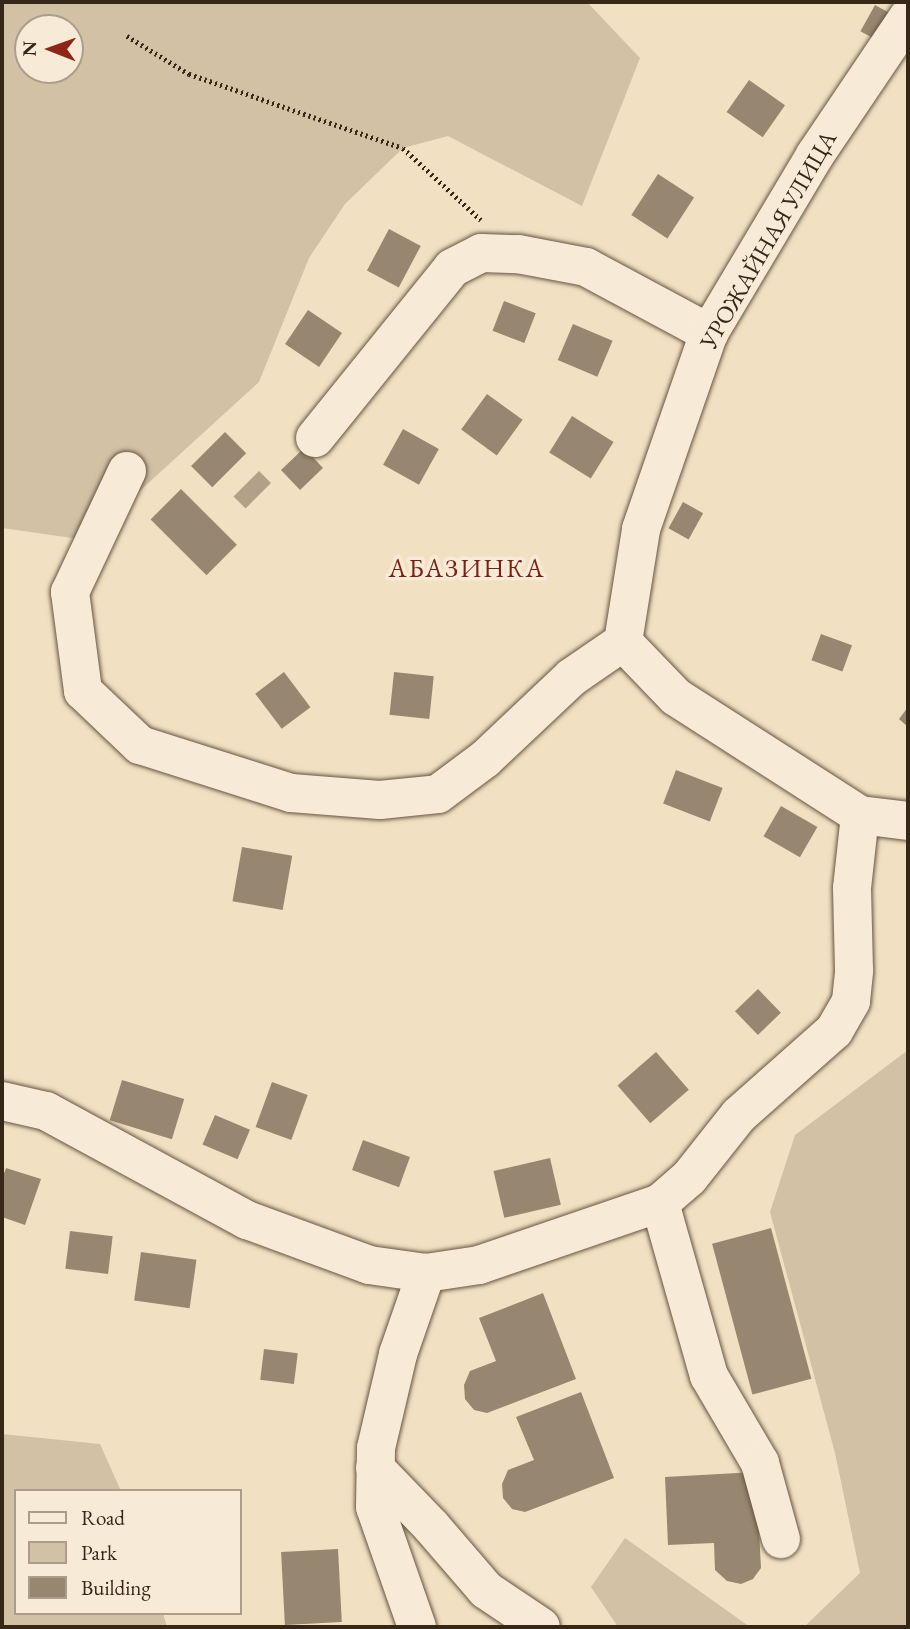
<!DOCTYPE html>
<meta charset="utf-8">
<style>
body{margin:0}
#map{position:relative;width:910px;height:1629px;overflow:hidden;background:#f2e0c2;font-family:"EB Garamond",serif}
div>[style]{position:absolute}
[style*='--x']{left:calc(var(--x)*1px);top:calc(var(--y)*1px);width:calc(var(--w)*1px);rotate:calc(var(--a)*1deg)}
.green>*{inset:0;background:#d2c1a5}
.water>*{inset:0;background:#b2a188;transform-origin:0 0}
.building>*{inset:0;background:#988770;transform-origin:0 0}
.path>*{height:4.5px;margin-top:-2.25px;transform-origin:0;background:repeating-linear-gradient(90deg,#372717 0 2px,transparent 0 5.5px)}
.roads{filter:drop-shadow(0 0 2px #665542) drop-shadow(0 0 2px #665542)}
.minor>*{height:38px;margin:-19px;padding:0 19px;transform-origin:19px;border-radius:19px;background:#f7ebd7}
span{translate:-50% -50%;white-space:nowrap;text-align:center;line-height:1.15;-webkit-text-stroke:7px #f7ebd7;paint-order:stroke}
.street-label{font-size:24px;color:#372717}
.neighbourhood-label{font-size:26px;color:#7a1f14;letter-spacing:2px}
.frame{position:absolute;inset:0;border:4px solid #372717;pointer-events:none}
.legend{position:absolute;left:14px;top:1489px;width:228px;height:126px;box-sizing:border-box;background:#f7ebd7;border:2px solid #aa9d8a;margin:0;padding:9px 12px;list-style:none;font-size:21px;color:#372717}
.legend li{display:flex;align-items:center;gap:14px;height:35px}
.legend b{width:35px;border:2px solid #aa9d8a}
.north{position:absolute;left:14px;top:14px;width:70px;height:70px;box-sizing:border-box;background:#f7ebd7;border:2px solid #aa9d8a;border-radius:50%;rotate:271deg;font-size:19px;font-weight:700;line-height:28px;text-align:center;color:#372717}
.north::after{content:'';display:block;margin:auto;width:24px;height:32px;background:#8f2418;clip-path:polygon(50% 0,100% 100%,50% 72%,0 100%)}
</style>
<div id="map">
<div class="green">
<i style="clip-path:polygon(evenodd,2px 2px,587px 2px,640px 58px,582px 206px,448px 136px,403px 148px,345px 204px,309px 258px,259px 382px,86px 540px,2px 528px,2px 2px,28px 28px,70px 28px,70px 70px,28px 70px,28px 28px)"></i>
<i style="clip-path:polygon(908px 1050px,908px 1627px,804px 1627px,860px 1573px,835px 1453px,770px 1212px,795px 1135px)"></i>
<i style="clip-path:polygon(2px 1434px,100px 1444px,121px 1491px,16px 1491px,16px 1613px,163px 1613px,167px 1627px,2px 1627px)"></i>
<i style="clip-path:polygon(625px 1538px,750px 1627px,752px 1627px,618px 1627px,591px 1587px)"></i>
</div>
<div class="water">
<i style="left:259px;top:471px;width:17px;height:36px;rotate:45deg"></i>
</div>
<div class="building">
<i style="left:875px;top:5px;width:25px;height:30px;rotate:29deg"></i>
<i style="left:749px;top:80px;width:44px;height:39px;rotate:35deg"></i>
<i style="left:658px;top:174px;width:43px;height:49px;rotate:33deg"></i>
<i style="left:389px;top:229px;width:36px;height:47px;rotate:28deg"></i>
<i style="left:504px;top:301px;width:34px;height:32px;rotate:21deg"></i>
<i style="left:308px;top:310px;width:41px;height:41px;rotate:34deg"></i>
<i style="left:573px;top:324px;width:43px;height:39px;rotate:23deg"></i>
<i style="left:487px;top:394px;width:44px;height:44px;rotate:36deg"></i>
<i style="left:572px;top:416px;width:49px;height:43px;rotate:32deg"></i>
<i style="left:403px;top:429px;width:41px;height:41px;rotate:29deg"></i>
<i style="left:225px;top:432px;width:30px;height:48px;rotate:45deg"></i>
<i style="clip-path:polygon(301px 451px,305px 455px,308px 452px,323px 468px,300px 490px,281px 470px)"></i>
<i style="left:181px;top:489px;width:79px;height:43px;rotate:45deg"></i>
<i style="left:683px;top:502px;width:23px;height:30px;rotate:29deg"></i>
<i style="left:821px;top:634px;width:33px;height:28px;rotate:20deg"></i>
<i style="left:284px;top:672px;width:44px;height:36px;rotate:53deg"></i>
<i style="left:394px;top:672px;width:40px;height:43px;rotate:6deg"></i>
<i style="clip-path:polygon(908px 707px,908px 727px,899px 719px)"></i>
<i style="left:676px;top:770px;width:50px;height:36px;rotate:21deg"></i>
<i style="left:781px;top:806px;width:42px;height:35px;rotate:30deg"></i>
<i style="left:242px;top:847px;width:51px;height:55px;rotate:10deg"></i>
<i style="left:758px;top:989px;width:33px;height:32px;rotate:46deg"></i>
<i style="left:656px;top:1052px;width:50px;height:51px;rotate:49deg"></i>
<i style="left:122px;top:1080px;width:65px;height:42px;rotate:17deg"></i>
<i style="left:272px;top:1082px;width:38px;height:48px;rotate:20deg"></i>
<i style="left:215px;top:1115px;width:38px;height:32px;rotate:23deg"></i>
<i style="left:363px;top:1140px;width:50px;height:32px;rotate:20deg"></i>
<i style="left:550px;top:1158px;width:48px;height:58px;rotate:77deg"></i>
<i style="clip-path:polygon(6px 1168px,41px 1179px,25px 1225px,2px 1217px,4px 1184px,2px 1179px)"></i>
<i style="left:771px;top:1228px;width:156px;height:61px;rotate:75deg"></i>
<i style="left:70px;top:1231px;width:43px;height:38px;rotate:7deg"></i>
<i style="left:141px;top:1252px;width:56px;height:49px;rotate:8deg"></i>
<i style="clip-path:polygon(543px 1293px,576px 1379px,487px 1413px,474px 1410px,465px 1399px,464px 1385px,470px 1371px,496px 1361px,479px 1318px)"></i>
<i style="left:264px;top:1349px;width:34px;height:31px;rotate:7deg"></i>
<i style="clip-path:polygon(581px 1392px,614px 1478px,525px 1512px,512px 1509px,503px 1498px,502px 1484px,508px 1470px,534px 1460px,516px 1417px)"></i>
<i style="clip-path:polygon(756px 1472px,761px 1568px,753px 1579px,741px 1584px,727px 1581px,715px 1570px,714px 1543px,668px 1545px,665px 1477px)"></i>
<i style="left:338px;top:1549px;width:73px;height:57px;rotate:87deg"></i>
</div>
<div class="path">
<i style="--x:127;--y:36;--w:73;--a:31.5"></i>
<i style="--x:189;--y:74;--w:226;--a:19.1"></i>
<i style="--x:403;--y:148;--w:106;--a:42.7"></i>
</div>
<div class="roads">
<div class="minor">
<i style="--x:315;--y:438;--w:218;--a:-51.1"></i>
<i style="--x:452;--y:268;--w:33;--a:-27"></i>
<i style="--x:481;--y:253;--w:37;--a:2"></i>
<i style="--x:518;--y:254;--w:69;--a:10.8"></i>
<i style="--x:586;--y:267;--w:140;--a:28.2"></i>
<i style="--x:127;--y:471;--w:134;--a:115.2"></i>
<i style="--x:70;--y:592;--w:100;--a:82.5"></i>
<i style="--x:83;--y:691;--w:79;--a:43.5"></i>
<i style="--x:140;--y:745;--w:158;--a:17.6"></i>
<i style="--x:291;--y:793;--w:89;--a:4.5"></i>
<i style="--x:380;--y:800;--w:58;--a:-5.9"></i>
<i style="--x:438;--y:794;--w:59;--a:-36.7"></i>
<i style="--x:485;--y:759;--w:120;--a:-43.3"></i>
<i style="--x:572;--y:677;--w:62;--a:-34.5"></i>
<i style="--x:623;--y:642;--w:114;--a:-80.9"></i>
<i style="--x:641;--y:529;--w:207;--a:-70.9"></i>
<i style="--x:709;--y:333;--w:207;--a:-59.2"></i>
<i style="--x:815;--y:155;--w:166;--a:-56"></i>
<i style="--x:623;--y:642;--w:76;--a:46.1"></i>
<i style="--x:676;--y:697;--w:219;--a:32.7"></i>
<i style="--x:860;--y:815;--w:48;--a:7.1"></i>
<i style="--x:2;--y:1101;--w:45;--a:12.8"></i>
<i style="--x:46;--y:1111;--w:229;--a:28.5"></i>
<i style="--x:247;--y:1220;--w:130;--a:20.2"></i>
<i style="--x:369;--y:1265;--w:58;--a:8"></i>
<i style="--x:426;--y:1273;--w:54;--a:-8.6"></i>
<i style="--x:479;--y:1265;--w:191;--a:-18.9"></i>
<i style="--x:660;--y:1203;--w:38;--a:-41"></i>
<i style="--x:689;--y:1178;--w:80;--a:-51.6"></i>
<i style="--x:739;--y:1115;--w:127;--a:-41.5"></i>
<i style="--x:834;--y:1031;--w:34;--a:-60"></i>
<i style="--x:851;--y:1001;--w:31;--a:-84"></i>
<i style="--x:854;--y:970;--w:82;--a:-91.4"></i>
<i style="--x:852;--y:888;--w:73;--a:-83.7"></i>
<i style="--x:660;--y:1203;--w:180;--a:74.2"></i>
<i style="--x:709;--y:1376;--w:101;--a:59.6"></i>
<i style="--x:760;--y:1463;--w:79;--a:74.6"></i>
<i style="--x:375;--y:1468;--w:81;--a:46"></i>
<i style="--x:431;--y:1526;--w:84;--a:49.3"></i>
<i style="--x:486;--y:1590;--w:66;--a:33.9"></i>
<i style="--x:417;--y:1627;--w:127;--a:-109.3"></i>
<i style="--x:375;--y:1507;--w:59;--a:-89"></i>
<i style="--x:376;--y:1448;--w:97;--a:-76.8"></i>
<i style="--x:398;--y:1354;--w:86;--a:-70.9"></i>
</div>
</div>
<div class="street-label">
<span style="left:768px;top:240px;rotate:-60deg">УРОЖАЙНАЯ УЛИЦА</span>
</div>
<div class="neighbourhood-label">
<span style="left:467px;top:569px">АБАЗИНКА</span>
</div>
<div class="frame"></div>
<ul class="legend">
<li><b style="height:9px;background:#f7ebd7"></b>Road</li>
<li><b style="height:19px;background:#d2c1a5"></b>Park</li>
<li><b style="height:19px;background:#988770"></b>Building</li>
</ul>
<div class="north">N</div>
</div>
